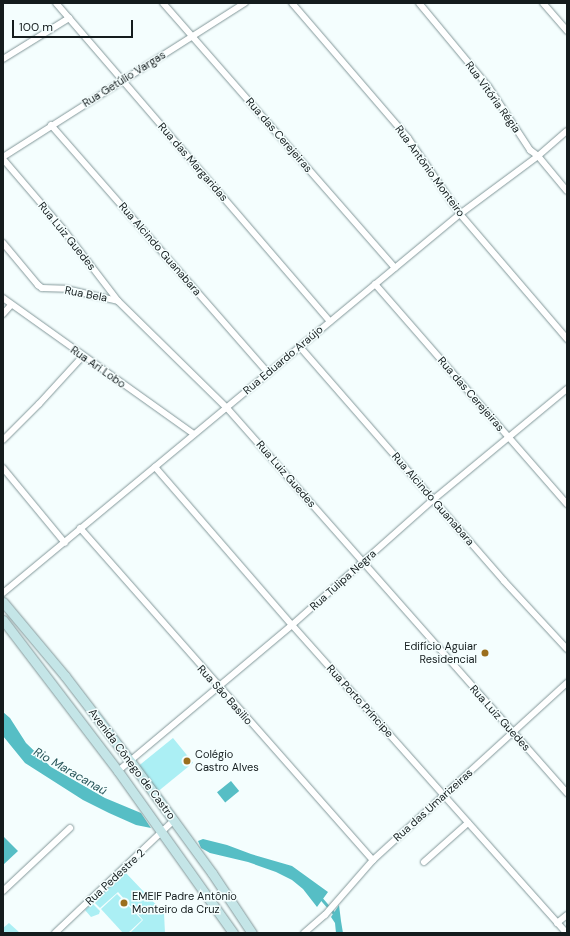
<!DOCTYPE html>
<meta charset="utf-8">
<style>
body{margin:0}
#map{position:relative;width:570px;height:936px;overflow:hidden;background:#f4fefe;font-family:"DM Sans",sans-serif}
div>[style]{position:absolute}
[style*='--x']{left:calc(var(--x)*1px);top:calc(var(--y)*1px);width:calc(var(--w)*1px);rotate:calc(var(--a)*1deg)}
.green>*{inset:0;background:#abeff4;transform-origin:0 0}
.water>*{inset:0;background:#56bec5;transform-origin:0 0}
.stream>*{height:2.5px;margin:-1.25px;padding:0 1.25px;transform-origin:1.25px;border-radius:1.25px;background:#56bec5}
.roads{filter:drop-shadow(0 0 1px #83989a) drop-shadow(0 0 1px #83989a)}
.minor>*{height:6px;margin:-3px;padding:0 3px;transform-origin:3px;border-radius:3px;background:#fff}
.secondary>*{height:9px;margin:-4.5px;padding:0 4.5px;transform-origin:4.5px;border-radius:4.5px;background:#c4e5e7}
.dots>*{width:11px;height:11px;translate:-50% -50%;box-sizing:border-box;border:2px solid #f4fefe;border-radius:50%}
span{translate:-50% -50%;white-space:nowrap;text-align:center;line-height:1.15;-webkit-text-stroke:3px #f4fefe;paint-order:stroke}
.street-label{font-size:11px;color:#141c1d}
.poi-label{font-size:11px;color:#141c1d}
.right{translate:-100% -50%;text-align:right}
.left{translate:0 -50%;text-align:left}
.water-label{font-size:12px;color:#265458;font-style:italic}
.frame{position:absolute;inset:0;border:4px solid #141c1d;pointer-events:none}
.scale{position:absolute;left:12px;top:20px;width:121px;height:18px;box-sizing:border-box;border:2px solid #141c1d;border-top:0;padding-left:5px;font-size:12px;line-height:14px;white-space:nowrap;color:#141c1d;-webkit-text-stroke:3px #f4fefe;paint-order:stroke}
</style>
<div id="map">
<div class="green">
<i style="left:173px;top:738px;width:32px;height:45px;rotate:51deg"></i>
<i style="clip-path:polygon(125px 872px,164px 913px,165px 933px,130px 933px,143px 920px,118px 892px,100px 908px,94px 902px)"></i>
<i style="clip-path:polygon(117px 894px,142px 920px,128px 933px,123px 933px,101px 909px)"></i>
<i style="clip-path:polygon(92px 903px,100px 911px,99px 914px,91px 917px,85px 910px)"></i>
<i style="clip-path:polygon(9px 923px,20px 933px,3px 933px,3px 928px)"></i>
</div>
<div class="water">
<i style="clip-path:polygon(3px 712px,10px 718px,26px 743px,51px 767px,105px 798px,141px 813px,151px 828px,136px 825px,109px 813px,83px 800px,25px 763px,3px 736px)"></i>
<i style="left:231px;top:781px;width:13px;height:18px;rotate:51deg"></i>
<i style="clip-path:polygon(3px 836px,18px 851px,3px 865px)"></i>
<i style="clip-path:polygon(203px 839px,227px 845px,251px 854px,292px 866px,328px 892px,317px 907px,303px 889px,292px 880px,276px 872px,248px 862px,210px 853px,201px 848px,198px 841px)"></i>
<i style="clip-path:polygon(339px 905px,341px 921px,343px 933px,336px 933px,335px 923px,331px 917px)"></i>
</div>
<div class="stream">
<i style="--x:321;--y:898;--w:23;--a:49"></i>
</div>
<div class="roads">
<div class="minor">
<i style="--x:56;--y:3;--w:420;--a:49.3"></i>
<i style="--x:163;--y:3;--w:352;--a:48.8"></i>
<i style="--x:292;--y:3;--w:178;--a:49.3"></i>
<i style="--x:408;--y:138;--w:92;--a:55.6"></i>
<i style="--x:460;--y:214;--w:165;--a:49.4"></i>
<i style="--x:419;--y:3;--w:108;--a:50.3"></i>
<i style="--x:488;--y:86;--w:77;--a:56.7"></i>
<i style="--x:530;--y:150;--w:10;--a:37"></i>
<i style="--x:538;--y:156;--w:45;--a:50.4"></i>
<i style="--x:543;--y:3;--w:37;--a:49"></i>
<i style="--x:3;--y:59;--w:78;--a:-31.8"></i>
<i style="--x:51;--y:125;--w:330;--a:48.8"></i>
<i style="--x:3;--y:157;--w:287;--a:-32.5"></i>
<i style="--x:3;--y:159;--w:92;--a:49.4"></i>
<i style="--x:63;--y:229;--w:91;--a:52.6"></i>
<i style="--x:118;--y:301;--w:153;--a:44.5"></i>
<i style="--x:227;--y:408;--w:514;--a:48.55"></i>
<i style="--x:3;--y:243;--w:55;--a:50.2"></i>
<i style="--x:38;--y:285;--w:5;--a:37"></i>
<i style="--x:42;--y:288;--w:24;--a:2"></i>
<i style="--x:66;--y:289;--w:53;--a:13"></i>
<i style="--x:375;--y:284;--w:292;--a:48.9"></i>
<i style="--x:3;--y:298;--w:234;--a:35.5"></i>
<i style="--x:3;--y:314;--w:12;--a:-48"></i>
<i style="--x:300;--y:347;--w:310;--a:48.9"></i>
<i style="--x:504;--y:581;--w:93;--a:47.2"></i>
<i style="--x:3;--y:440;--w:51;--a:-45"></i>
<i style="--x:39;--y:404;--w:65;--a:-47.5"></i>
<i style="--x:155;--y:467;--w:209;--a:49.1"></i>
<i style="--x:292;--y:625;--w:412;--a:48.3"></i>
<i style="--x:3;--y:468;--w:97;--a:50.4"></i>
<i style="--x:80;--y:528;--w:443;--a:48.6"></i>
<i style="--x:3;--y:593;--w:594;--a:-39.67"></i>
<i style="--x:460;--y:214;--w:97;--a:-36.6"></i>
<i style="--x:538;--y:156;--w:38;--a:-41"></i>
<i style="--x:118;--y:771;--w:227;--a:-40"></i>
<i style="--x:292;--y:625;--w:190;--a:-41.6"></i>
<i style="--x:434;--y:499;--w:173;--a:-39.6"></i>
<i style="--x:424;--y:862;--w:59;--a:-41.6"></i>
<i style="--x:3;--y:891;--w:92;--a:-43.2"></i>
<i style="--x:557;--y:923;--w:13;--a:-39"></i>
<i style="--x:55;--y:933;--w:164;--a:-43.5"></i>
<i style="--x:304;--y:933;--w:28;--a:-41"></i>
<i style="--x:325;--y:915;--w:73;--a:-48.9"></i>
<i style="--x:373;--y:860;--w:263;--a:-42.4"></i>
</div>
<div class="secondary">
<i style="--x:3;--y:602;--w:97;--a:50"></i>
<i style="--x:65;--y:676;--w:108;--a:52.5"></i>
<i style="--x:131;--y:762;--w:137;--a:53.9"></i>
<i style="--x:212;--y:873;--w:72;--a:56.3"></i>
<i style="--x:3;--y:620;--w:190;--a:52.7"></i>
<i style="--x:118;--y:771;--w:199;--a:54.6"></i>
</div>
</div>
<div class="dots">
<i style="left:485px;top:653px;background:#9b6f1e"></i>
<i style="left:187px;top:761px;background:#9b6f1e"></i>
<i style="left:124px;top:903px;background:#9b6f1e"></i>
</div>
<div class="street-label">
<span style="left:124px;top:79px;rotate:-32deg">Rua Getúlio Vargas</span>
<span style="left:493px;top:97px;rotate:54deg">Rua Vitória Régia</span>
<span style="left:279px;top:135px;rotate:49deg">Rua das Cerejeiras</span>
<span style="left:193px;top:162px;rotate:49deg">Rua das Margaridas</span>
<span style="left:430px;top:171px;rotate:54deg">Rua Antônio Monteiro</span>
<span style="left:67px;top:236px;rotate:51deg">Rua Luiz Guedes</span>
<span style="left:160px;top:249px;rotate:49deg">Rua Alcindo Guanabara</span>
<span style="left:86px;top:294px;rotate:11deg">Rua Bela</span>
<span style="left:283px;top:360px;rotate:-40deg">Rua Eduardo Araújo</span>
<span style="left:98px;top:367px;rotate:35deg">Rua Ari Lobo</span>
<span style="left:471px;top:394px;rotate:49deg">Rua das Cerejeiras</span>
<span style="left:286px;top:474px;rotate:49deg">Rua Luiz Guedes</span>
<span style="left:433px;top:499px;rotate:49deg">Rua Alcindo Guanabara</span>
<span style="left:343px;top:580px;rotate:-42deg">Rua Tulipa Negra</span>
<span style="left:225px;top:695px;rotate:48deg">Rua São Basilio</span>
<span style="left:360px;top:701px;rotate:48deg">Rua Porto Príncipe</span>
<span style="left:500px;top:718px;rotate:48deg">Rua Luiz Guedes</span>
<span style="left:132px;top:764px;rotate:53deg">Avenida Cônego de Castro</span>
<span style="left:433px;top:805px;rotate:-42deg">Rua das Umarizeiras</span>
<span style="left:115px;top:877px;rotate:-43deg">Rua Pedestre 2</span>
</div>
<div class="poi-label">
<span class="right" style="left:477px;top:653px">Edifício Aguiar<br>Residencial</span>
<span class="left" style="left:195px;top:761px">Colégio<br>Castro Alves</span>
<span class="left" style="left:132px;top:903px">EMEIF Padre Antônio<br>Monteiro da Cruz</span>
</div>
<div class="water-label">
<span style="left:70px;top:772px;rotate:30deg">Rio Maracanaú</span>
</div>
<div class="frame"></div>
<div class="scale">100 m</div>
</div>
